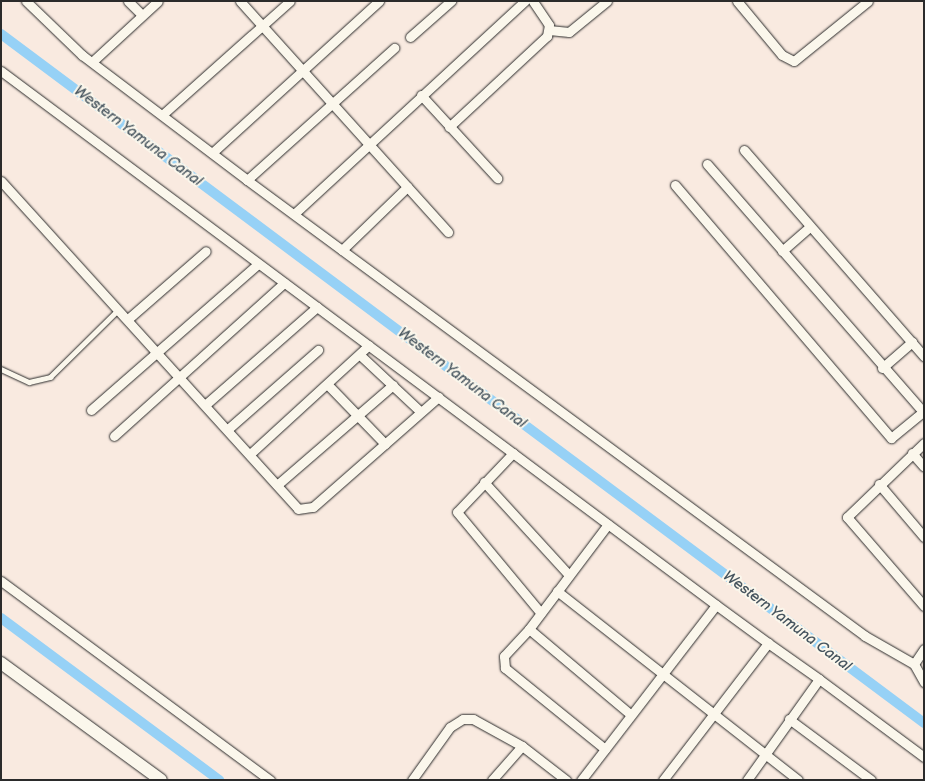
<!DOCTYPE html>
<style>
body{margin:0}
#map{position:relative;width:925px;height:781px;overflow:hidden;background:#f9eae0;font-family:"Balsamiq Sans",sans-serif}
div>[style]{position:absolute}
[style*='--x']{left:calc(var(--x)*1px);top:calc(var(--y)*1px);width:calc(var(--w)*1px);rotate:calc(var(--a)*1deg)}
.canal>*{height:10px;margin:-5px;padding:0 5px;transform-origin:5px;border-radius:5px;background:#96d1f6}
.roads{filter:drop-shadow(0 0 1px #2b2b2b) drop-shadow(0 0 1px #2b2b2b)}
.service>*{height:4.5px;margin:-2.25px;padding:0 2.25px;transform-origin:2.25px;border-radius:2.25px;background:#fbf7ec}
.minor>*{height:9px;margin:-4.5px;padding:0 4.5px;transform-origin:4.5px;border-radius:4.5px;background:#fbf7ec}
.secondary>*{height:12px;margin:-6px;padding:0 6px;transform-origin:6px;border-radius:6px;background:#fbf7ec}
span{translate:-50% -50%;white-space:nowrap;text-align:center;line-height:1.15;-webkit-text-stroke:4px #fbf7ec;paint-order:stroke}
.water-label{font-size:15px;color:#46545e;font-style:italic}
.frame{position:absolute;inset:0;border:2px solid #2b2b2b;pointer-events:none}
</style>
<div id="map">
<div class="canal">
<i style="--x:1;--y:34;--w:1152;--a:36.74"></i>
<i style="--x:1;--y:618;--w:272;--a:36.6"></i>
</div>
<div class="roads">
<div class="service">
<i style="--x:1;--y:369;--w:31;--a:25"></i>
<i style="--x:29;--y:382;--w:22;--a:-13"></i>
<i style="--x:50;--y:377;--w:95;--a:-44.6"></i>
</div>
<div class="minor">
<i style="--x:26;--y:1;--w:78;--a:44"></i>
<i style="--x:82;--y:55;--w:207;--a:37.1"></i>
<i style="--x:247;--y:180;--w:768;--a:36.42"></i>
<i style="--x:865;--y:636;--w:56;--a:29.7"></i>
<i style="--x:128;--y:1;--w:20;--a:45"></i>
<i style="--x:240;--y:1;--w:311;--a:48"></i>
<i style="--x:737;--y:1;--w:70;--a:50.2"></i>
<i style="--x:782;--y:55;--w:13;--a:27"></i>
<i style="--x:794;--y:61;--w:95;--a:-39"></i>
<i style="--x:549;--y:30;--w:20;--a:6"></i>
<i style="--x:569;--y:32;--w:49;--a:-39.2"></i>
<i style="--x:410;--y:37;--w:55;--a:-41.3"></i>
<i style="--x:93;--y:61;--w:88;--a:-42.7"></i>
<i style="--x:1;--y:71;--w:892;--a:36.75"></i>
<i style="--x:716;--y:605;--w:221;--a:127.6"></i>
<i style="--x:421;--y:95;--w:113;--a:47.5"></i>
<i style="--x:162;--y:115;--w:171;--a:-41.7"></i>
<i style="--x:449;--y:127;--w:134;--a:-42.9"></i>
<i style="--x:547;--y:36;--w:11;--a:-80"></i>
<i style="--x:549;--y:25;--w:29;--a:-124"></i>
<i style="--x:744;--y:150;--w:274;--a:48.9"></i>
<i style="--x:212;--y:153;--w:226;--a:-42.3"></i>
<i style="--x:707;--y:164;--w:330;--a:48.9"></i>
<i style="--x:247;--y:180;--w:198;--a:-41.9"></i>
<i style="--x:1;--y:181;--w:442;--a:47.8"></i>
<i style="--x:298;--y:509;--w:15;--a:-8"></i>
<i style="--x:313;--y:507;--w:167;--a:-41.3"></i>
<i style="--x:675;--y:185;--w:333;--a:49.5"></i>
<i style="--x:891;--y:438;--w:43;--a:-39.3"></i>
<i style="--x:294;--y:214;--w:314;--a:-42.7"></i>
<i style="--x:342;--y:250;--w:91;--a:-44.1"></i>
<i style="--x:782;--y:251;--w:37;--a:-41"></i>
<i style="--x:128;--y:319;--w:103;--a:-41.1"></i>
<i style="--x:360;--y:355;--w:83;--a:43.1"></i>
<i style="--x:882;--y:368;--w:40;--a:-41"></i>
<i style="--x:328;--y:385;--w:82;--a:46"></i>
<i style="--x:205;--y:405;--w:149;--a:-41.2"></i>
<i style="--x:91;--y:410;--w:222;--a:-41.2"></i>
<i style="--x:228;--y:429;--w:120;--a:-41.3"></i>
<i style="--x:114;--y:436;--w:229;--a:-42"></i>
<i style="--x:924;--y:443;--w:107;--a:136.1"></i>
<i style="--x:847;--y:517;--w:118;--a:49.1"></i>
<i style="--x:513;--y:453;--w:81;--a:133.5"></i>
<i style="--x:457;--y:512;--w:131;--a:50.3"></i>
<i style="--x:912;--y:453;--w:18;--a:49"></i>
<i style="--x:250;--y:454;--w:161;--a:-42.5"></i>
<i style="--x:484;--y:482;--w:126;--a:47.6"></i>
<i style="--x:879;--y:484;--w:70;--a:49.7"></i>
<i style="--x:277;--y:485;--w:153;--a:-40.8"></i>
<i style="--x:1;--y:581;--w:335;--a:36.5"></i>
<i style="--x:557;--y:591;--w:306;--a:38.1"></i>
<i style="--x:529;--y:629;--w:131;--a:-53"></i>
<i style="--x:924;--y:649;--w:18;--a:124"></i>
<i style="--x:914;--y:664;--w:21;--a:61"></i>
<i style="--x:819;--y:679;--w:131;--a:36.6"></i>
<i style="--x:789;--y:719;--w:102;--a:36.6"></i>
<i style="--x:605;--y:749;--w:129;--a:-141"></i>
<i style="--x:505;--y:668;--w:12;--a:-95"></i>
<i style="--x:504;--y:656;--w:37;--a:-47"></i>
<i style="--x:529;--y:629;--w:133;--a:40.1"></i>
<i style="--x:412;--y:780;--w:65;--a:-54.4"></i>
<i style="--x:450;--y:727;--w:15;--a:-32"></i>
<i style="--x:463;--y:719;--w:10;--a:0"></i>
<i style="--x:473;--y:719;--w:56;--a:28.9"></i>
<i style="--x:492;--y:780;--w:45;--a:-48.6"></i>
<i style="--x:522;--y:746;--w:56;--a:37.7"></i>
<i style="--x:663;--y:780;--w:173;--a:-52.5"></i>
<i style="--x:768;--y:643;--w:64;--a:-143.8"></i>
<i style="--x:747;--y:780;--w:124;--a:-54.5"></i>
<i style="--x:819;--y:679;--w:62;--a:-144.8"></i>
</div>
<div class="secondary">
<i style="--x:1;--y:663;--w:198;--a:36.2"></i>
</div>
</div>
<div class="water-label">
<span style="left:138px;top:136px;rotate:37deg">Western Yamuna Canal</span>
<span style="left:462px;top:378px;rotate:37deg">Western Yamuna Canal</span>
<span style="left:787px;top:621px;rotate:37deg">Western Yamuna Canal</span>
</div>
<div class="frame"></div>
</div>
